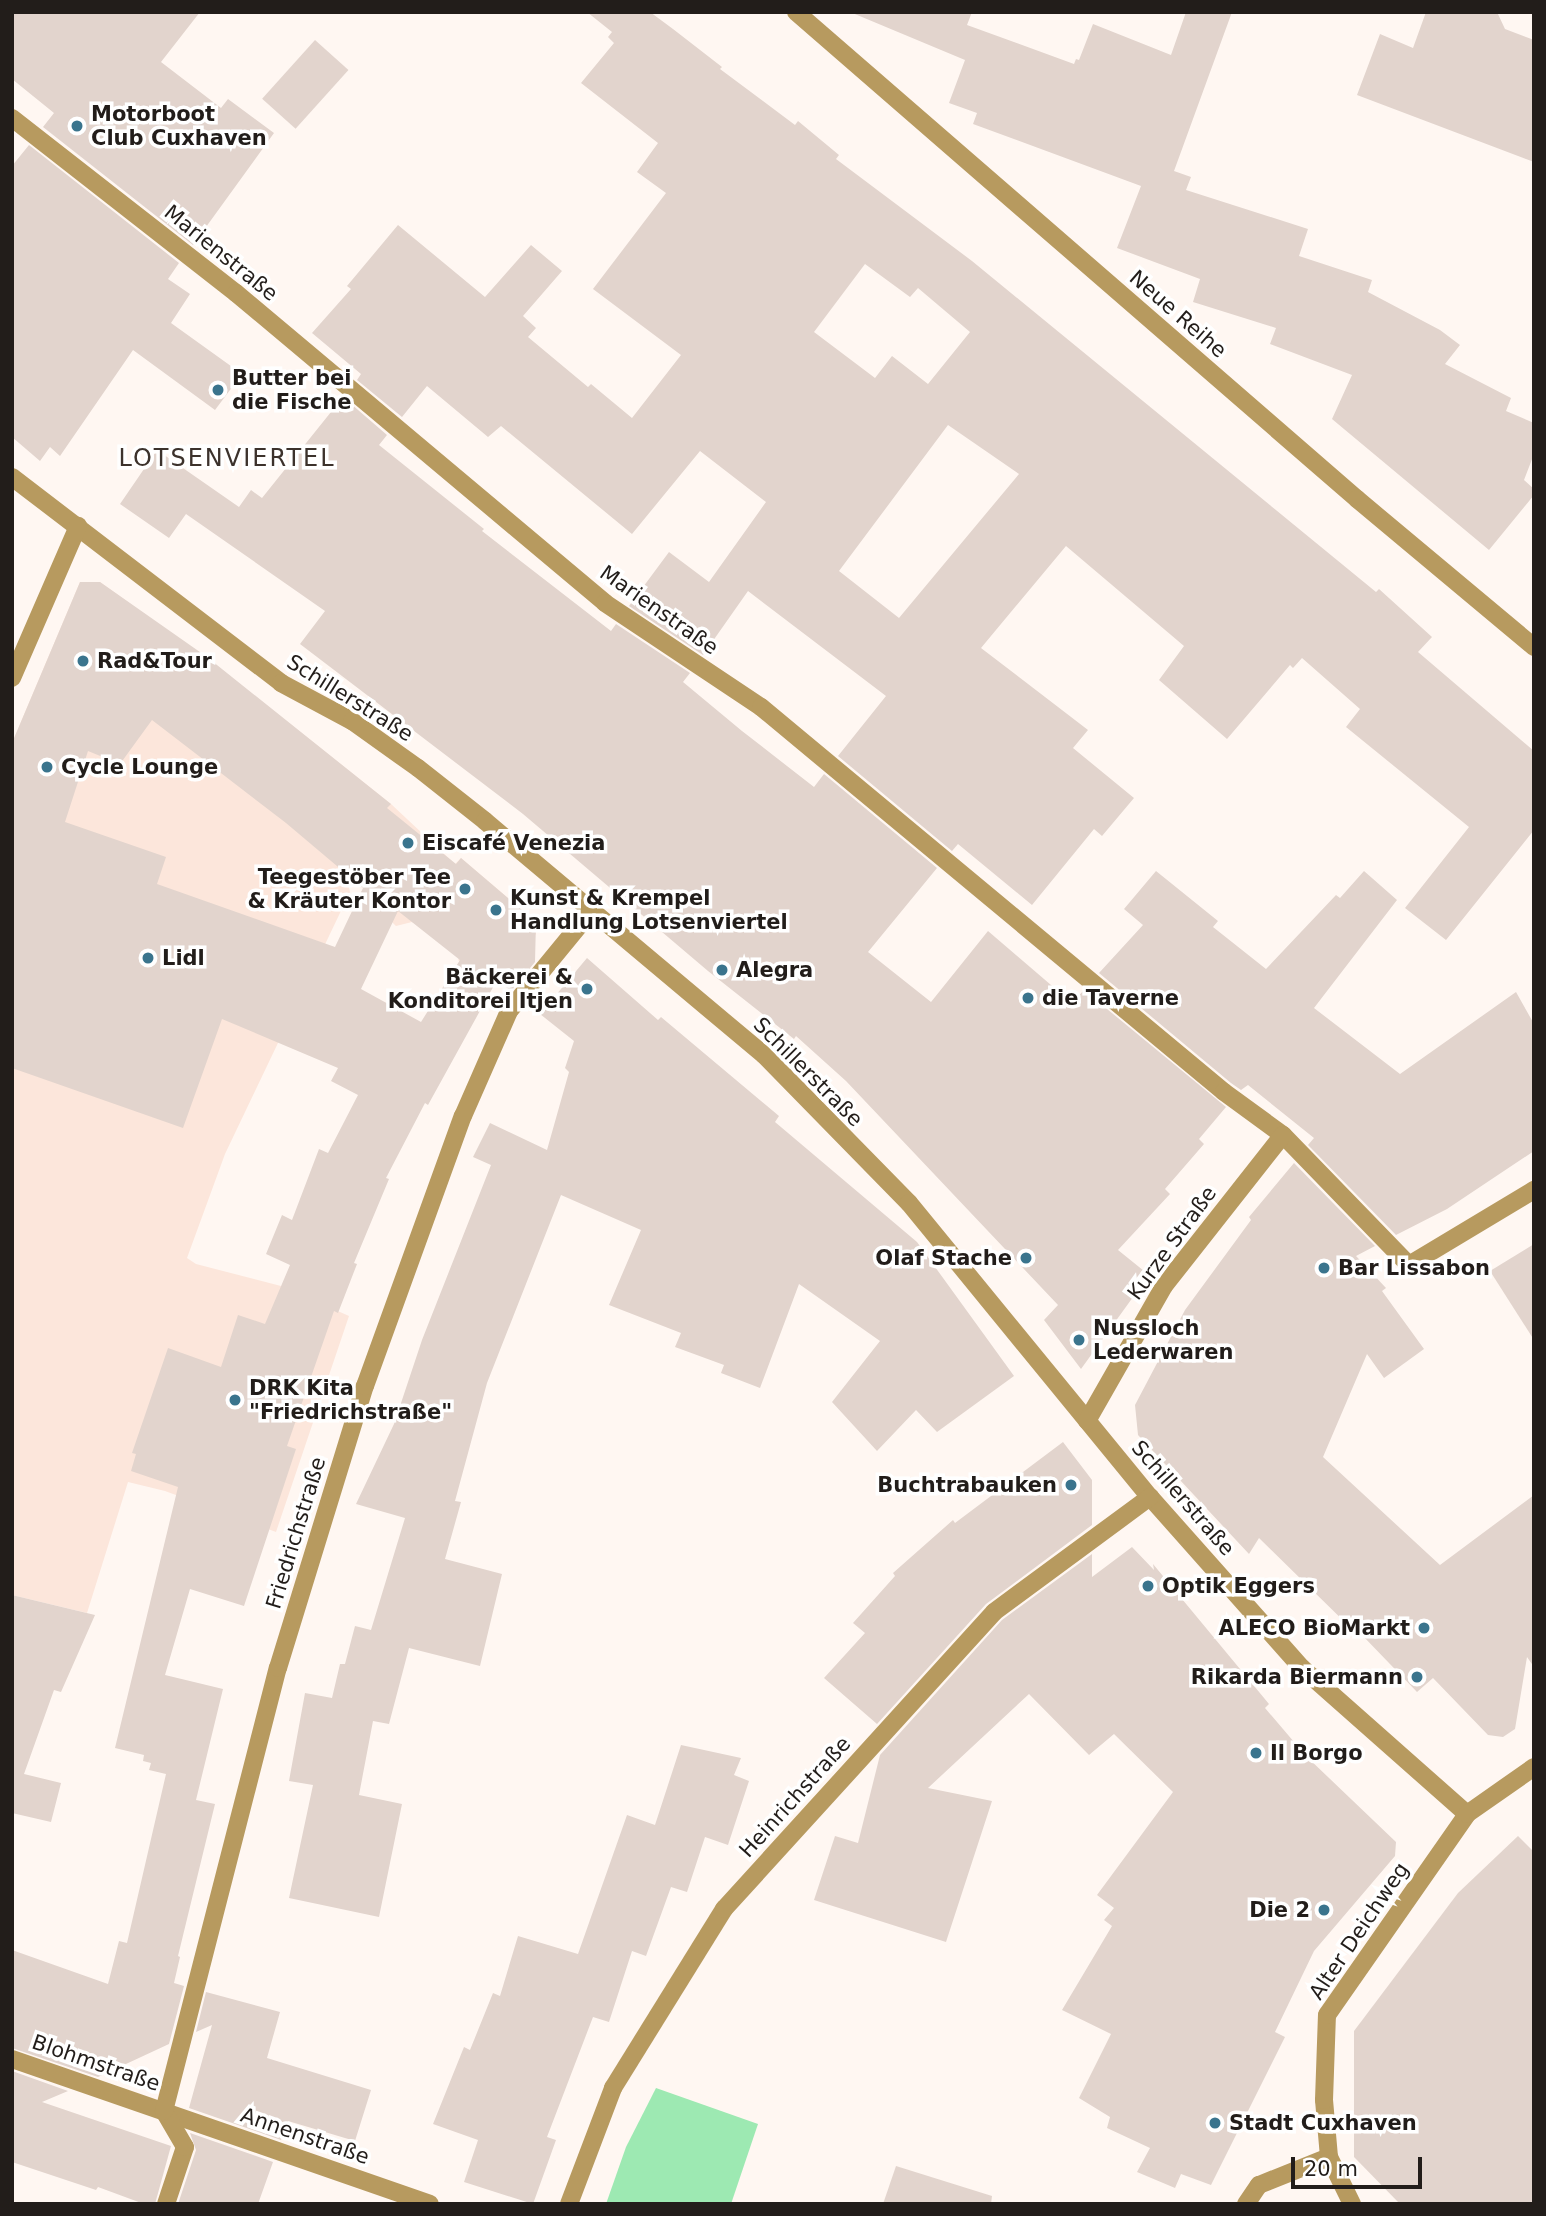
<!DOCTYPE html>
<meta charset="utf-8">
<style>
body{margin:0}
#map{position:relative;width:1546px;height:2216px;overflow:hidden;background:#fff7f2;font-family:"DejaVu Sans",sans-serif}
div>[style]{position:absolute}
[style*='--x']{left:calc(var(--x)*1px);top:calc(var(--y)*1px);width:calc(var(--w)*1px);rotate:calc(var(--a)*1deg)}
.built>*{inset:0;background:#fce6db}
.green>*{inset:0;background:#9de9b2}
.building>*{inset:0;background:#e2d4cd;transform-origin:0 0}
.street>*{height:18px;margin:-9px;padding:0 9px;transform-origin:9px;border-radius:9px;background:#b79a5f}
.dots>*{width:19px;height:19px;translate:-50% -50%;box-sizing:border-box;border:4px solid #fff;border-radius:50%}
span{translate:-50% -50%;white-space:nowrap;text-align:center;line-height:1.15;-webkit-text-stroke:7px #fff;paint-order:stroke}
.poi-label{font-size:21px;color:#221d1a;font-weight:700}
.left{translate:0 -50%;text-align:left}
.right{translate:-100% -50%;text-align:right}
.street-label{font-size:21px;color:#221d1a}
.quarter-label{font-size:24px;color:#3c322c;letter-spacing:2px}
.frame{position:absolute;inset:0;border:14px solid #221d1a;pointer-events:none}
.scale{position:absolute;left:1291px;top:2157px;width:131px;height:32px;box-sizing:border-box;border:4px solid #221d1a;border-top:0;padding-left:9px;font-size:21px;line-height:24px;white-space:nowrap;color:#221d1a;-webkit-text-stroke:5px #fff;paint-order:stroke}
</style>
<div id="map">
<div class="built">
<i style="clip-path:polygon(80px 582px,100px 582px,217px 666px,391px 804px,455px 864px,461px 858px,536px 922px,536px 934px,490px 991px,458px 960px,464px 952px,412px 922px,396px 926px,384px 914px,384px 905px,346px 875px,350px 892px,225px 1154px,187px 1258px,196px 1264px,281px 1286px,349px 1316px,276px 1532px,165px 1491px,128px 1482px,87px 1613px,12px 1595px,12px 743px)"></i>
</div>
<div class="green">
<i style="clip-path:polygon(656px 2088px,758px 2124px,731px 2204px,606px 2204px,626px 2147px)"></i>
</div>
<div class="building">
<i style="clip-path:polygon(12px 12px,200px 12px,161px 62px,221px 108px,228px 99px,274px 133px,193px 245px,43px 127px,54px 113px,12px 79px)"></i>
<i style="clip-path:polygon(evenodd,587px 12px,650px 12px,673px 29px,722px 67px,720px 69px,795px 125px,798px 121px,839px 155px,836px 159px,972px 261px,1376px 592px,1379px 589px,1432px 637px,1418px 652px,1534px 751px,1534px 830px,1446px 940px,1405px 908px,1469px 827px,1346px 727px,1360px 709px,1302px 658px,1293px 668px,1290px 665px,1227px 739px,1159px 680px,1184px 646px,1066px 546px,981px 648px,1088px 730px,1073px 748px,1134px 798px,1102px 836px,1094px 829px,1032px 905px,958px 844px,952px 851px,838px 756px,886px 696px,748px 591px,703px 655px,629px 606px,669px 552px,709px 582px,766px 502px,700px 451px,632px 534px,501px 426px,488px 437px,427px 386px,402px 417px,357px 380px,361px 374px,312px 333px,351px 289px,347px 286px,398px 225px,485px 297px,531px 245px,562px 271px,523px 316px,536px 328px,528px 337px,588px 387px,591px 384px,632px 418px,681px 355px,593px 289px,666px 193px,637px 172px,658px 143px,581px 83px,614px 43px,608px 37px,612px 32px,587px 12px,865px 264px,910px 297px,918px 288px,970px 332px,928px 384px,892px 356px,875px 378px,814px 332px,865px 264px,587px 12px,948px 425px,1019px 474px,899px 618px,839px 571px,948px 425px)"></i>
<i style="clip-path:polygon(850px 12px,972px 12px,967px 25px,1074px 64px,1076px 59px,1079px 60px,1093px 24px,1171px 55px,1186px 12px,1232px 12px,1174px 171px,1191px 177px,1186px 190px,1308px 229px,1299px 256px,1372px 280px,1368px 292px,1440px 330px,1460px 345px,1445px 364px,1511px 398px,1506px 411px,1534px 423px,1534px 454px,1524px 480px,1534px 489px,1534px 495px,1489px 550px,1332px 419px,1352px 375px,1270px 344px,1276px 328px,1193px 302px,1200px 279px,1117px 248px,1141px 186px,973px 124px,977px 113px,949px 103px,965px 60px)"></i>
<i style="clip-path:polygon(1426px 12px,1497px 12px,1505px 29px,1534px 40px,1534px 162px,1357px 95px,1380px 34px,1413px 48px)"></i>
<i style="left:315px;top:40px;width:45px;height:79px;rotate:42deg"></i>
<i style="clip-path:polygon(29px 145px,179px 263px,168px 279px,190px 294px,171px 323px,242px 374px,215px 410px,133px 350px,60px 456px,50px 447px,40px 461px,12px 437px,12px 166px)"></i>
<i style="clip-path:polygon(343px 397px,387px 435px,379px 445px,484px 529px,482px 531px,611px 631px,616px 624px,690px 673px,683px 682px,742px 731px,814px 787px,824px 774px,937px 868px,868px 952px,931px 1002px,988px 931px,1072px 1003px,1084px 990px,1226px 1107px,1199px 1139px,1204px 1144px,1165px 1189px,1170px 1194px,1118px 1250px,1149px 1275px,1081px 1369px,1044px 1320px,1058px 1305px,846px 1081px,796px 1036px,794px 1039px,708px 971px,523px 814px,300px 644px,325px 611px,186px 514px,169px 538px,120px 504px,157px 450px,239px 507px,251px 490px,262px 498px)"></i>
<i style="clip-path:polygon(evenodd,80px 582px,100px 582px,207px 657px,391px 804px,387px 808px,456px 864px,461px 858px,536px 922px,535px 962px,511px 991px,497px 980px,428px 1105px,425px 1103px,386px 1178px,389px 1179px,354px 1263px,357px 1264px,338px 1313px,334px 1311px,287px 1446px,296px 1449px,244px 1606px,190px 1589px,165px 1675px,223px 1689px,196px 1800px,215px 1804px,178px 1956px,180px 1957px,174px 1983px,184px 1986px,169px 2044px,98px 2077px,12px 2048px,12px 1950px,108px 1984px,119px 1941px,127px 1943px,166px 1774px,149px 1770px,151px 1763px,143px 1761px,144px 1755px,115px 1748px,178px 1487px,131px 1471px,136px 1454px,132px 1453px,168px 1348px,221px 1367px,238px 1315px,265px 1324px,290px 1265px,266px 1254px,282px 1215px,292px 1220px,319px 1149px,328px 1153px,358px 1095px,331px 1081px,338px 1068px,222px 1019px,183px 1128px,12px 1068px,12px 743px,80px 582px,152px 720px,286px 823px,363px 888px,335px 947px,157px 884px,166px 857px,65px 822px,88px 751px,120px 764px,152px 720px,80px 582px,398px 911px,460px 960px,421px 1022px,361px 989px,398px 911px)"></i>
<i style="clip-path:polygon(1156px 871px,1218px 921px,1213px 927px,1266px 969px,1336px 895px,1340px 898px,1364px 871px,1397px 900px,1314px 1008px,1400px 1074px,1516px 992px,1534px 1024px,1534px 1151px,1447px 1209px,1396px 1235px,1308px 1145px,1314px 1138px,1248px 1085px,1241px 1090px,1231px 1083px,1099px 973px,1143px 925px,1124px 909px)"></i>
<i style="clip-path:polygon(587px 958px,658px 1020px,661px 1017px,779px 1116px,775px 1122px,917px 1242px,1014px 1376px,937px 1432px,916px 1410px,877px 1451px,832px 1402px,880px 1341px,799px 1284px,760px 1388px,721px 1373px,724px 1365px,675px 1347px,681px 1333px,609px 1305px,641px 1230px,561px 1195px,487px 1383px,455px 1501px,461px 1502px,445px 1559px,502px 1574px,480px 1666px,409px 1648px,389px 1724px,373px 1721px,359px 1795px,402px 1804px,379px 1917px,289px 1898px,313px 1785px,289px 1781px,305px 1693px,332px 1698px,340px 1664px,345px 1664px,355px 1626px,371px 1630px,405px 1518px,356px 1504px,394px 1424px,422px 1340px,491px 1165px,473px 1157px,490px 1123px,547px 1150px,569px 1072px,565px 1068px,574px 1041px,540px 1014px)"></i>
<i style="clip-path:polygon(1294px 1163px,1375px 1246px,1356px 1256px,1386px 1288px,1382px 1291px,1424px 1349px,1384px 1378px,1367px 1354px,1323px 1457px,1440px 1565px,1534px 1495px,1534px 1667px,1527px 1657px,1515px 1729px,1503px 1737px,1488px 1735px,1433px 1678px,1417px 1692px,1361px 1634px,1359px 1636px,1259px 1538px,1249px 1554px,1138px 1435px,1135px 1405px,1185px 1310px,1251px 1220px,1249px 1217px)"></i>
<i style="clip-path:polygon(1534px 1244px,1534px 1340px,1490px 1271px)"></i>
<i style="clip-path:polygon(1063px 1442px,1092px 1480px,1092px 1525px,986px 1604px,877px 1724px,824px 1678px,865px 1633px,853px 1623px,895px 1576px,893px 1573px,953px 1520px,955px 1523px)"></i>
<i style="clip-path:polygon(1132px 1547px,1154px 1570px,1153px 1564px,1269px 1704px,1265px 1708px,1306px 1756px,1396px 1842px,1395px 1856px,1314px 1951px,1275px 2032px,1285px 2037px,1211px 2185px,1181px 2174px,1175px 2188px,1137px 2172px,1150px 2148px,1107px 2128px,1110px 2117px,1079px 2098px,1111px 2034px,1062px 2010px,1112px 1926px,1104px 1920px,1114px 1908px,1097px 1895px,1173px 1792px,1114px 1734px,1089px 1755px,1029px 1694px,928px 1788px,992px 1801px,946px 1942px,814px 1900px,835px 1836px,858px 1843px,880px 1755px,1002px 1620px,1092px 1554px,1092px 1577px)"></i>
<i style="clip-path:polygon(12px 1595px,95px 1615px,61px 1692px,54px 1690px,24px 1774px,61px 1783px,51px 1822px,12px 1813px)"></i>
<i style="clip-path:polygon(681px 1745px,741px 1758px,734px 1775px,749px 1781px,728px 1845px,705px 1837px,687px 1892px,671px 1887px,646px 1956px,632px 1951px,609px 2022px,593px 2017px,547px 2137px,556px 2140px,533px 2204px,464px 2182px,478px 2140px,433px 2124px,464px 2047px,470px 2050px,493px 1993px,500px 1996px,518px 1936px,578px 1954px,627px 1815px,655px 1825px)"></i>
<i style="clip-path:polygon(1518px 1836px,1534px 1852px,1534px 2204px,1400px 2204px,1354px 2157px,1354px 2031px,1458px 1893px)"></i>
<i style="clip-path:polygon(206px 1992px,280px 2012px,267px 2058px,371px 2090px,355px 2141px,288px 2121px,281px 2140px,189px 2108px,212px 2025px,196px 2032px)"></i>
<i style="clip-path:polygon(12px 2071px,68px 2091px,42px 2102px,171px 2146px,155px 2204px,144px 2204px,98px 2187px,96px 2190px,12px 2162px)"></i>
<i style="clip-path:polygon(190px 2133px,273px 2162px,258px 2204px,178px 2204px,196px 2150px)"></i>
<i style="clip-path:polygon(896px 2166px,992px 2196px,991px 2204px,883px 2204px)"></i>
</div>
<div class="street">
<i style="--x:796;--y:12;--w:743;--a:40.96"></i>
<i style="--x:1357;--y:499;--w:231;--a:39.9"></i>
<i style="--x:12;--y:118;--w:284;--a:38"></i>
<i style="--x:236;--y:293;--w:482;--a:40"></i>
<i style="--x:605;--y:603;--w:187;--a:33.7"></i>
<i style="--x:761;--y:707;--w:602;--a:39.74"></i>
<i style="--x:1224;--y:1092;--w:73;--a:36.1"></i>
<i style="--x:1283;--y:1135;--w:181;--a:45.9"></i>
<i style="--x:1409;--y:1265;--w:146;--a:-31"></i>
<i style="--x:12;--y:477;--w:339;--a:37.4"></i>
<i style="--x:281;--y:683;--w:81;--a:28.2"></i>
<i style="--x:352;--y:721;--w:81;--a:35.5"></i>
<i style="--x:418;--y:768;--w:85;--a:38.3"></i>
<i style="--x:485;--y:821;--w:364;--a:40"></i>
<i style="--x:764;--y:1055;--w:207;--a:45.6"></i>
<i style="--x:909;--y:1203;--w:380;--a:50.7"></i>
<i style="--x:1150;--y:1497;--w:229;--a:48.4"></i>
<i style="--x:1302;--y:1668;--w:220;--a:41.5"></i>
<i style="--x:12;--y:678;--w:166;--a:-66.5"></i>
<i style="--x:1087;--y:1421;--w:155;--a:-60.3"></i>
<i style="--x:1164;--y:1286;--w:192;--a:-51.8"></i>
<i style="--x:12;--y:2059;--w:442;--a:19.1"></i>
<i style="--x:166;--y:2204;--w:60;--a:-71.6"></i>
<i style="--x:185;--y:2147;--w:42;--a:-120.3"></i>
<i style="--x:164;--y:2111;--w:457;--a:-75.6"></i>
<i style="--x:278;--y:1668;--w:295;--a:-72.9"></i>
<i style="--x:365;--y:1386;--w:287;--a:-70.1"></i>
<i style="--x:463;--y:1116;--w:115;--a:-66.3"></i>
<i style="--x:509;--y:1011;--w:131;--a:-50.6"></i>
<i style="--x:569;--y:2204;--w:124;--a:-69.2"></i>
<i style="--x:613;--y:2088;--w:211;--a:-58.2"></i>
<i style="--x:724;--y:1909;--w:401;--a:-47.7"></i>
<i style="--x:994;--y:1612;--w:194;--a:-36.4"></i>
<i style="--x:1246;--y:2204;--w:23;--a:-56"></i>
<i style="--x:1259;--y:2185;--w:75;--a:-21.8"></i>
<i style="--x:1352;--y:2204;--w:52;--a:-116.1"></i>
<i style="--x:1329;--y:2157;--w:57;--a:-95"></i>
<i style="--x:1324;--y:2100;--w:85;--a:-88"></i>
<i style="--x:1327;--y:2015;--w:245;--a:-55.1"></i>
<i style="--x:1467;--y:1814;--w:82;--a:-35"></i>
</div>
<div class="dots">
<i style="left:77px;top:126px;background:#3a748d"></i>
<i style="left:218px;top:390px;background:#3a748d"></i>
<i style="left:83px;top:661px;background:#3a748d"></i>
<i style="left:47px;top:767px;background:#3a748d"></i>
<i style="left:408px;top:843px;background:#3a748d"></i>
<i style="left:465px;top:889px;background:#3a748d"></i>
<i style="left:496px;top:910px;background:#3a748d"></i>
<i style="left:148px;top:958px;background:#3a748d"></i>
<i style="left:722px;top:970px;background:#3a748d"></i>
<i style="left:587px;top:989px;background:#3a748d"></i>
<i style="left:1028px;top:998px;background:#3a748d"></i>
<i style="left:1026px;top:1258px;background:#3a748d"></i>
<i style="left:1324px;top:1268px;background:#3a748d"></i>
<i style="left:1079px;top:1340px;background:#3a748d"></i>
<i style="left:235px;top:1400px;background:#3a748d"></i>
<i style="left:1071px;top:1485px;background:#3a748d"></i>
<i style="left:1148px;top:1586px;background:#3a748d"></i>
<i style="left:1424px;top:1628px;background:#3a748d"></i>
<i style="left:1417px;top:1677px;background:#3a748d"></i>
<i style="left:1256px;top:1753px;background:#3a748d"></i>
<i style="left:1324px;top:1910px;background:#3a748d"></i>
<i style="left:1215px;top:2123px;background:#3a748d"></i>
</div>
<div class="poi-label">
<span class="left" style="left:91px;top:126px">Motorboot<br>Club Cuxhaven</span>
<span class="left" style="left:232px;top:390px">Butter bei<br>die Fische</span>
<span class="left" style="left:97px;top:661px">Rad&amp;Tour</span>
<span class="left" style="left:61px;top:767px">Cycle Lounge</span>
<span class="left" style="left:422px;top:843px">Eiscafé Venezia</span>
<span class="right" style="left:451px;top:889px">Teegestöber Tee<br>&amp; Kräuter Kontor</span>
<span class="left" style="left:510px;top:910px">Kunst &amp; Krempel<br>Handlung Lotsenviertel</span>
<span class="left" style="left:162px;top:958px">Lidl</span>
<span class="left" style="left:736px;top:970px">Alegra</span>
<span class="right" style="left:573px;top:989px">Bäckerei &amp;<br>Konditorei Itjen</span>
<span class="left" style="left:1042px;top:998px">die Taverne</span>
<span class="right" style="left:1012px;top:1258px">Olaf Stache</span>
<span class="left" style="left:1338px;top:1268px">Bar Lissabon</span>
<span class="left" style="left:1093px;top:1340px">Nussloch<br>Lederwaren</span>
<span class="left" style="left:249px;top:1400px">DRK Kita<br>"Friedrichstraße"</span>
<span class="right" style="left:1057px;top:1485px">Buchtrabauken</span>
<span class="left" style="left:1162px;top:1586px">Optik Eggers</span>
<span class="right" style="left:1410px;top:1628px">ALECO BioMarkt</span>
<span class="right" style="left:1403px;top:1677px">Rikarda Biermann</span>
<span class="left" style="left:1270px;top:1753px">Il Borgo</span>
<span class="right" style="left:1310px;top:1910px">Die 2</span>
<span class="left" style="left:1229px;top:2123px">Stadt Cuxhaven</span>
</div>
<div class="street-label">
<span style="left:221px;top:253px;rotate:39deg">Marienstraße</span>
<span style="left:1178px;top:314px;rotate:41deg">Neue Reihe</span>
<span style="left:659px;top:610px;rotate:35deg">Marienstraße</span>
<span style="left:350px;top:698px;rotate:32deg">Schillerstraße</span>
<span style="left:808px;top:1072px;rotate:45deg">Schillerstraße</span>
<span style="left:1172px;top:1243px;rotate:-54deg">Kurze Straße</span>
<span style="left:1183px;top:1498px;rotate:49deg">Schillerstraße</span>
<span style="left:296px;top:1533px;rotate:-73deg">Friedrichstraße</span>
<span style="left:795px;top:1797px;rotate:-48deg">Heinrichstraße</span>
<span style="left:1359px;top:1931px;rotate:-56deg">Alter Deichweg</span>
<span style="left:96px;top:2063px;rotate:19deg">Blohmstraße</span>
<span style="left:305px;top:2136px;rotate:19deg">Annenstraße</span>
</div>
<div class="quarter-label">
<span style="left:227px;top:459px">LOTSENVIERTEL</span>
</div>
<div class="frame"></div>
<div class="scale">20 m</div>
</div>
